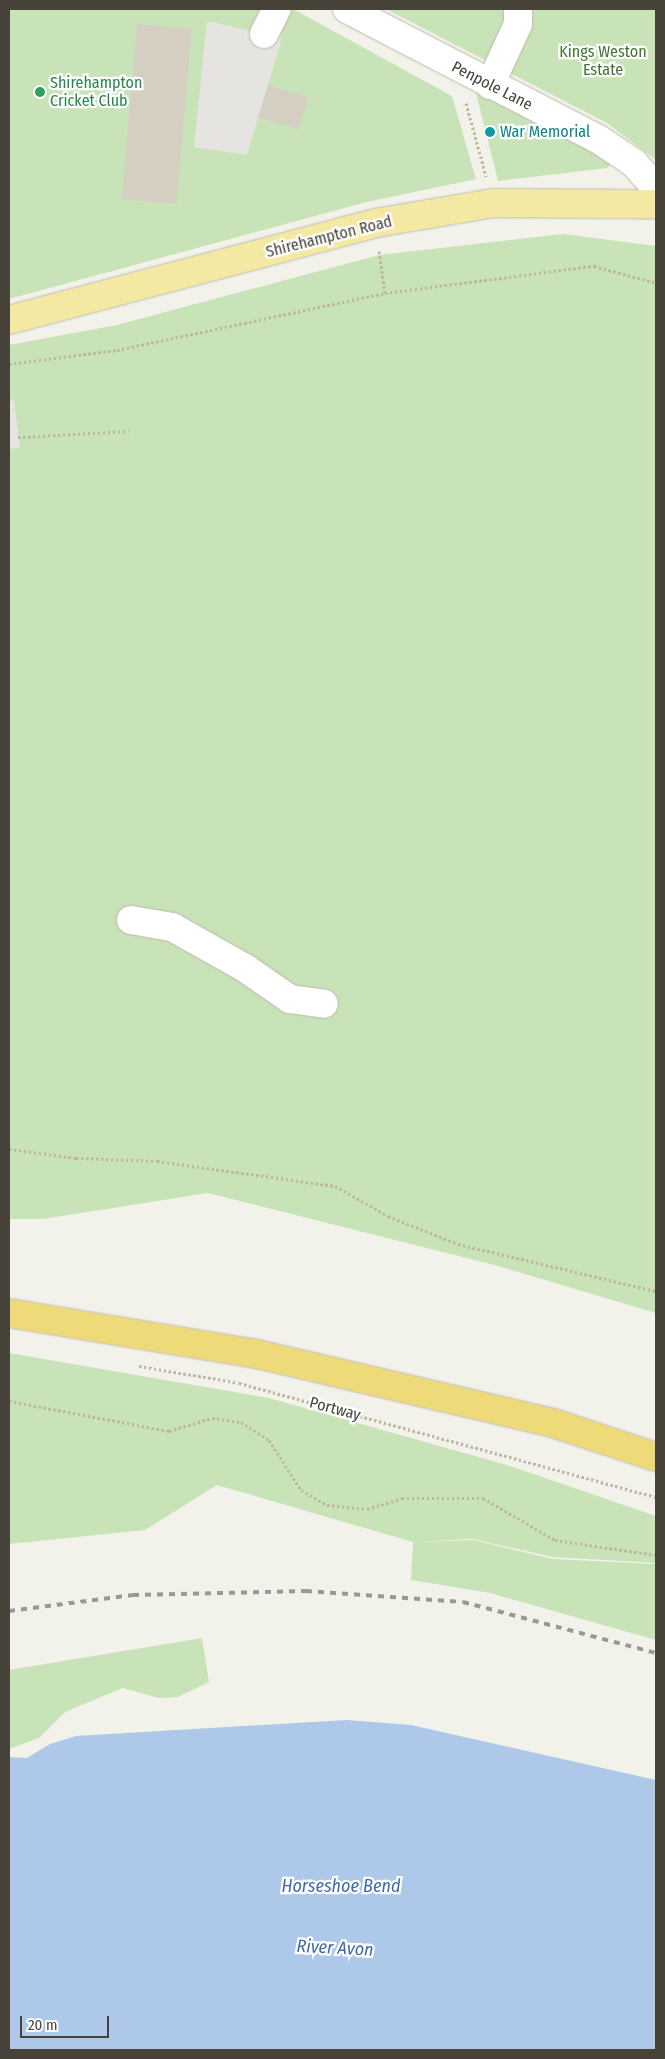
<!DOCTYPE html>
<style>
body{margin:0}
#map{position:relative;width:665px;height:2059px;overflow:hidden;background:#f3f2ea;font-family:"Fira Sans Condensed",sans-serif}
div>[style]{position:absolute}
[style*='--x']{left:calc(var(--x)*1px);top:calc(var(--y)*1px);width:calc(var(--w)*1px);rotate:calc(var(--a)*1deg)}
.green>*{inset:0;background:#c9e3b8}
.parking>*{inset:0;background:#e5e4e1}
.water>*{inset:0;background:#adc8e9}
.building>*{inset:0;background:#d4cfc1;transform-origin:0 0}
.path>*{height:3px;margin-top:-1.5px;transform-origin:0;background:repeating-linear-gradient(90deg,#beb8a0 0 2.5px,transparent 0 5px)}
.roads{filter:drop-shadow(0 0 1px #bebbae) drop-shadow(0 0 1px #bebbae)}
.minor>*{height:28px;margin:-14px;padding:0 14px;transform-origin:14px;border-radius:14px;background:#fff}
.major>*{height:28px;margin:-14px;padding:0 14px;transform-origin:14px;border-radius:14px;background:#f4e9a3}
.highway>*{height:28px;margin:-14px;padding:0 14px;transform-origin:14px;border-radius:14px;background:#efda7a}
.rail>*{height:4px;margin-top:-2px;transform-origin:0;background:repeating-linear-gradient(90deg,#989898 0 6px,transparent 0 12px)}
.dots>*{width:14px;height:14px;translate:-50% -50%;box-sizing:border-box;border:2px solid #fff;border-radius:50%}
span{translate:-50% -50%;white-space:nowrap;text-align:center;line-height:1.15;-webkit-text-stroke:4.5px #fff;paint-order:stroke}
.park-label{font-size:16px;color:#417332}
.leisure-label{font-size:16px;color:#27864d}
.left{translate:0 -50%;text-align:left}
.street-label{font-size:16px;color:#474339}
.culture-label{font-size:16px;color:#0d838f}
.water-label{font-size:18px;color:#3d6aa8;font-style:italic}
.frame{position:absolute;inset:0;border:10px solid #474339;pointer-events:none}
.scale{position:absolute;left:20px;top:2016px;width:89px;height:22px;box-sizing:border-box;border:2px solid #474339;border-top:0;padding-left:6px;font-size:15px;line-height:18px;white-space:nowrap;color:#474339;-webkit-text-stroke:4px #fff;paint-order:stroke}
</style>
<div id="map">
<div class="green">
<i style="clip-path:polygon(9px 9px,293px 9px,452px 96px,476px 179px,367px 202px,9px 299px)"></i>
<i style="clip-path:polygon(386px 9px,656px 9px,656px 160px,607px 123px)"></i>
<i style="clip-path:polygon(476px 93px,611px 160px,608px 168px,498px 181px)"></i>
<i style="clip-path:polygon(563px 234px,656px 246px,656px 1313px,498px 1266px,208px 1193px,43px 1219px,9px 1219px,9px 345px,117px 325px,379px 255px)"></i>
<i style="clip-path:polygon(9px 1353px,269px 1398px,507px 1465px,656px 1516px,656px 1563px,552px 1557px,472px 1539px,415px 1542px,473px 1540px,553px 1559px,656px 1564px,656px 1640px,490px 1593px,411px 1580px,413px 1542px,217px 1485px,145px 1530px,9px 1544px)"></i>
<i style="clip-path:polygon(202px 1638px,209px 1682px,178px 1697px,159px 1698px,123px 1688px,65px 1712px,39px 1738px,9px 1749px,9px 1670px)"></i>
</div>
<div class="parking">
<i style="clip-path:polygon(207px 21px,282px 38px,247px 155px,194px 147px)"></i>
<i style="clip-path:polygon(14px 399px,20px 448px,9px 449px,9px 400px)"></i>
</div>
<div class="water">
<i style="clip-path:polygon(347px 1720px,411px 1725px,656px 1780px,656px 2050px,9px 2050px,9px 1757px,27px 1758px,50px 1744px,76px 1736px)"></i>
</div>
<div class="building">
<i style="left:137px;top:24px;width:55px;height:176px;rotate:5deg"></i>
<i style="left:268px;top:85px;width:42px;height:34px;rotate:17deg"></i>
</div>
<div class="path">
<i style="--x:466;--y:103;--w:76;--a:74.7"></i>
<i style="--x:379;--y:251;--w:42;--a:81.9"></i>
<i style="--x:9;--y:364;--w:109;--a:-7.4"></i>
<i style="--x:117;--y:350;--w:274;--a:-12"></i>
<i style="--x:385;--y:293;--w:211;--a:-7.4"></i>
<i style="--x:594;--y:266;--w:64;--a:15.3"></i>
<i style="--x:18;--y:437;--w:111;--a:-3.1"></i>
<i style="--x:9;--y:1149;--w:68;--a:7.7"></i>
<i style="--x:76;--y:1158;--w:81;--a:2.1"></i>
<i style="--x:157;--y:1161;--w:180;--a:8"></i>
<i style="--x:335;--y:1186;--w:61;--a:29.5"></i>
<i style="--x:388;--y:1216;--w:75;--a:21.8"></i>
<i style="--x:458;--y:1244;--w:204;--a:13.4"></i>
<i style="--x:139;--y:1366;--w:101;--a:9.6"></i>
<i style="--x:239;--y:1383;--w:432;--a:15.3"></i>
<i style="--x:9;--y:1401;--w:163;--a:10.6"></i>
<i style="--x:169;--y:1431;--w:45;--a:-16.8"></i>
<i style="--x:212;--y:1418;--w:29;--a:8"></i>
<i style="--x:241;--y:1422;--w:33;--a:33"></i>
<i style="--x:269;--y:1440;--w:59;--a:57.4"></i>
<i style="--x:301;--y:1490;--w:30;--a:30"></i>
<i style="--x:327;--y:1505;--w:40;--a:5.7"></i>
<i style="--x:367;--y:1509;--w:37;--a:-17"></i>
<i style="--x:402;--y:1498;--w:81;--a:0"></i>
<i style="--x:483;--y:1498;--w:83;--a:30.3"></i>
<i style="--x:555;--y:1540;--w:102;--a:8.4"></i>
</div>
<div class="roads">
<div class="minor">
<i style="--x:347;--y:9;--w:283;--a:27.4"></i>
<i style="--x:598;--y:139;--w:43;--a:33.7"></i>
<i style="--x:634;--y:163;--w:33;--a:49"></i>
<i style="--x:264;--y:34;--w:28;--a:-63"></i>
<i style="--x:490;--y:85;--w:67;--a:-65.3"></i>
<i style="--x:518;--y:24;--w:15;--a:-90"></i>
<i style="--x:131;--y:920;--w:42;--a:9.7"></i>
<i style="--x:172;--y:927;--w:84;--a:29.3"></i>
<i style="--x:245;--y:968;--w:55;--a:34.6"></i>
<i style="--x:290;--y:999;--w:34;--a:8"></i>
</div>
<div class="major">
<i style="--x:9;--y:320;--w:380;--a:-14.8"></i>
<i style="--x:376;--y:223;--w:119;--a:-9.7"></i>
<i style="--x:493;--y:203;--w:163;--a:0.4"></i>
</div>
<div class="highway">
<i style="--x:9;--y:1313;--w:251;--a:9.4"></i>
<i style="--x:257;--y:1354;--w:304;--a:13.1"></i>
<i style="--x:553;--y:1423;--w:108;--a:18.3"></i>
</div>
</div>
<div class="rail">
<i style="--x:9;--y:1611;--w:125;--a:-7.4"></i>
<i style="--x:133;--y:1595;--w:173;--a:-1.3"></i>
<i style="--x:306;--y:1591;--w:157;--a:4"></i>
<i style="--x:463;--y:1602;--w:200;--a:14.8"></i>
</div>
<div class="dots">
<i style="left:40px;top:92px;background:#2e9e5b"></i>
<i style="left:490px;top:132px;background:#0f9aa8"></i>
</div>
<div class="park-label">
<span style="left:603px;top:61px">Kings Weston<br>Estate</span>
</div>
<div class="leisure-label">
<span class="left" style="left:50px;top:92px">Shirehampton<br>Cricket Club</span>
</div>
<div class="street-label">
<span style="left:492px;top:86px;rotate:27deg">Penpole Lane</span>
<span style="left:329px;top:237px;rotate:-14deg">Shirehampton Road</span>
<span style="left:335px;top:1409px;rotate:15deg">Portway</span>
</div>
<div class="culture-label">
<span class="left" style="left:500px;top:132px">War Memorial</span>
</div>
<div class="water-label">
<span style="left:341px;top:1886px">Horseshoe Bend</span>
<span style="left:335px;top:1948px;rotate:3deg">River Avon</span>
</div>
<div class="frame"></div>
<div class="scale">20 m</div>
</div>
